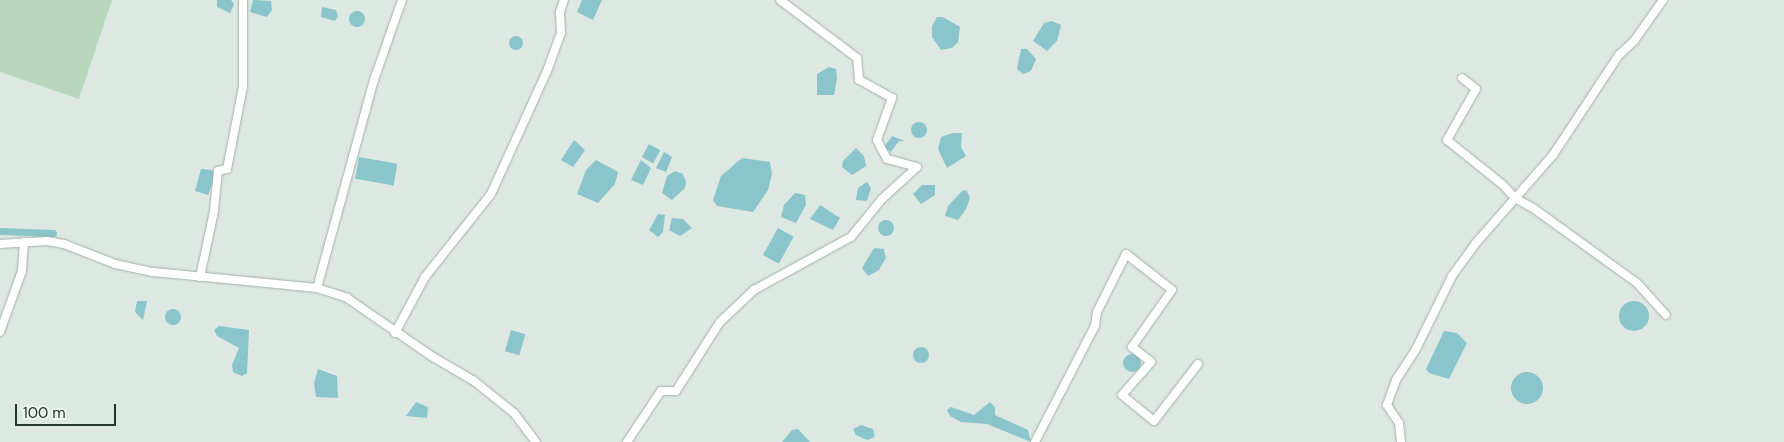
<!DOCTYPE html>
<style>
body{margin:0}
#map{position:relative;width:1784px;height:442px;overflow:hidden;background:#dee8e3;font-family:"DM Sans",sans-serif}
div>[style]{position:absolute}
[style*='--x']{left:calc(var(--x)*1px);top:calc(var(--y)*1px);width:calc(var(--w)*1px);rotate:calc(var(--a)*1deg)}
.green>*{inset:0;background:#b8d8be}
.water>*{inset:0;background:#89c5ca;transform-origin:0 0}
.round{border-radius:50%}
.canal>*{height:7px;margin:-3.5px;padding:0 3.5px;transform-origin:3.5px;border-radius:3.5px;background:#89c5ca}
.roads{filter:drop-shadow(0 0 1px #a2afa9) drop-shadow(0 0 1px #a2afa9)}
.street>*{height:8px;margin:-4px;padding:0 4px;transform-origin:4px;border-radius:4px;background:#fff}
span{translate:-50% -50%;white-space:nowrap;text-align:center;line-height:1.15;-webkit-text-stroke:4px #eef5f1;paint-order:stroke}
.scale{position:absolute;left:15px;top:404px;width:101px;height:22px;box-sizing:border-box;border:2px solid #21362f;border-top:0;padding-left:6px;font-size:15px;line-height:18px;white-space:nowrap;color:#21362f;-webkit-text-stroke:4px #eef5f1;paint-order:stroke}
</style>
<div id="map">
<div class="green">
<i style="clip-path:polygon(0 0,112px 0,79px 99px,0 72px)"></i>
</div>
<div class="water">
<i style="clip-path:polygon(231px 0,234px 4px,230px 13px,217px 7px,217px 0)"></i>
<i style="clip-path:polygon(253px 0,271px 1px,272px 10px,267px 17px,250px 12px)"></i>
<i style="clip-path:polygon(582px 0,602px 0,593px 20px,577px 12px)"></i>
<i style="clip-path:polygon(322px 7px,336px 10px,338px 16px,335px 21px,321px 17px)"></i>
<i class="round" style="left:349px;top:11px;width:16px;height:16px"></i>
<i style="clip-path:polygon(937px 17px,943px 17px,960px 27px,958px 42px,952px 48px,941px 50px,932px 37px,932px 26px)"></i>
<i style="clip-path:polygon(1052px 21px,1061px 25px,1057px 41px,1047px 51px,1033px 41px,1044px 23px)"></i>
<i class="round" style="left:509px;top:36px;width:14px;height:14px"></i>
<i style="clip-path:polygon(1021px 49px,1027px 49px,1036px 59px,1031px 71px,1023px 74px,1017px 69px)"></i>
<i style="clip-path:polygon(829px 67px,836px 69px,837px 78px,834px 95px,817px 95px,817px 74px)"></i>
<i class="round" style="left:911px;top:122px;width:16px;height:16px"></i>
<i style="clip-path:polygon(953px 133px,962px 133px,961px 147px,966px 156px,947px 168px,938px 149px,941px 137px)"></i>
<i style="clip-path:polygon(892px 136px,905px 141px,899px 141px,891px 152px,884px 147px)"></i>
<i style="clip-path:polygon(574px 140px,585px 150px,573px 167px,561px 160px)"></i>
<i style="left:649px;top:144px;width:13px;height:15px;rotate:29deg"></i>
<i style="clip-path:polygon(856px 148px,864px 156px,866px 166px,852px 175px,842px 167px,843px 161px)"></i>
<i style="clip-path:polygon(664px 152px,672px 157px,666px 172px,656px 168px)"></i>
<i style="left:359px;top:157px;width:39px;height:22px;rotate:10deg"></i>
<i style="clip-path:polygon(742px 158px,770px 162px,772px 174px,768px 190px,753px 212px,717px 206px,713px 200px,721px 176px)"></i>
<i style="clip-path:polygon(596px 160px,618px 172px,615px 184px,598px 203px,577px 194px,586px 170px)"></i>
<i style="clip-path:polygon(641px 160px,651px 168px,643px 185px,631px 180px)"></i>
<i style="clip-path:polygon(201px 169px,212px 170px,215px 176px,208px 195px,195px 191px)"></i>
<i style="clip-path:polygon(675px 171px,683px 174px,686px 182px,685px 188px,672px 200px,662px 193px,667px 176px)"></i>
<i style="clip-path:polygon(867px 182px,871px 188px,867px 201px,856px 200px,858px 188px)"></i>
<i style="clip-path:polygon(922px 185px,935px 185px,935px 195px,921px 204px,913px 194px)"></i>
<i style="clip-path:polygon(963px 190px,967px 191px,970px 198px,966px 209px,958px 220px,945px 216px,948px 206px)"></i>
<i style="clip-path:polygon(795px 193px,805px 195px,806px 205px,796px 223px,781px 217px,784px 205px)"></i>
<i style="clip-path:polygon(820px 205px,840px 218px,833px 230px,810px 219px)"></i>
<i style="clip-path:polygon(658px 214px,665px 215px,663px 232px,658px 237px,649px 230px)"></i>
<i style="clip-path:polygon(672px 218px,683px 219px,692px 228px,680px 236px,669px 230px)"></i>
<i class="round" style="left:878px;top:220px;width:16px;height:16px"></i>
<i style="left:778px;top:228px;width:18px;height:31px;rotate:29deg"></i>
<i style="clip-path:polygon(874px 248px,884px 249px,886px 258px,879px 270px,868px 276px,862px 268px)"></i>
<i class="round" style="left:1619px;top:301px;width:30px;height:30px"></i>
<i style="clip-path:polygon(137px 301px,147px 301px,143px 320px,135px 312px)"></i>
<i class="round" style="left:165px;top:309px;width:16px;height:16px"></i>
<i style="clip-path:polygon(219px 326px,249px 330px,247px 373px,242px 376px,233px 372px,232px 365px,239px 348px,217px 336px,214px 330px)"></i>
<i style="left:511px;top:330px;width:15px;height:22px;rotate:16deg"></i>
<i style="clip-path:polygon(1444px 331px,1457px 333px,1467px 343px,1449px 379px,1429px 373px,1426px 369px)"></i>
<i class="round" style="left:913px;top:347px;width:16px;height:16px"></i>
<i class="round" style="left:1123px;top:354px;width:18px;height:18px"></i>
<i style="clip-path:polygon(318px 369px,337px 376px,338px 398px,316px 397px,314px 383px)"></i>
<i class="round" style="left:1511px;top:372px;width:32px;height:32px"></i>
<i style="clip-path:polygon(416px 402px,428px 407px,427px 418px,406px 416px)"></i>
<i style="clip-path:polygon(990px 402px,995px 407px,995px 415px,1028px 430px,1031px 442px,987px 424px,961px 422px,950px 416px,947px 410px,951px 407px,974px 415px)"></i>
<i style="clip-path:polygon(861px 425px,873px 429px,875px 437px,867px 440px,856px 435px,853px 429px)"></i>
<i style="clip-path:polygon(798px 429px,810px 442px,782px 442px,792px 430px)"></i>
</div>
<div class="canal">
<i style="--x:0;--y:231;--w:53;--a:2.2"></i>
</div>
<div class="roads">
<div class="street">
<i style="--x:1462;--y:78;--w:18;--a:38"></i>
<i style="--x:1476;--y:89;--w:59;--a:119.6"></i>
<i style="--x:1447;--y:140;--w:70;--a:38.7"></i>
<i style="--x:1502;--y:184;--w:19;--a:47"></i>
<i style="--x:1515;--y:198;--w:21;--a:29"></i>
<i style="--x:1533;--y:208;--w:128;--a:35.8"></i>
<i style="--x:1637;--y:283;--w:43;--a:47.8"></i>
<i style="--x:0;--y:244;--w:47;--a:-3.7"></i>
<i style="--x:47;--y:241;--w:17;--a:10"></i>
<i style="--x:64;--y:244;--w:55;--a:21.4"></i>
<i style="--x:115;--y:264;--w:40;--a:12"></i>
<i style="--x:154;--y:272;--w:164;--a:5.6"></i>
<i style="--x:317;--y:288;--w:32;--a:18"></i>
<i style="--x:347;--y:298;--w:104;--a:34.5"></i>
<i style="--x:433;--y:357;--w:48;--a:30.3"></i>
<i style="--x:474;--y:381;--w:51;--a:38.7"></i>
<i style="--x:514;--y:413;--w:36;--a:53"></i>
<i style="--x:200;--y:277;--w:67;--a:-78"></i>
<i style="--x:214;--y:211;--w:40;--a:-84.3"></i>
<i style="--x:218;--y:171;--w:9;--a:-13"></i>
<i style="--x:227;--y:169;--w:84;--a:-79"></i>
<i style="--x:243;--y:87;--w:87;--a:-90"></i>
<i style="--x:317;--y:288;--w:216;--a:-74.7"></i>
<i style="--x:374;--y:80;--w:85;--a:-70.7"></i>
<i style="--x:0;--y:332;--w:65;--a:-70.2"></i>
<i style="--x:22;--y:271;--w:29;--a:-86"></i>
<i style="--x:395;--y:333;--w:64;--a:-61.8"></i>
<i style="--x:425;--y:277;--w:106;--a:-51.5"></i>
<i style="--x:491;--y:194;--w:135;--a:-65.5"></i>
<i style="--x:547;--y:71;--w:40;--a:-69.8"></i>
<i style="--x:561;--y:33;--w:21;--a:-93"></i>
<i style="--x:560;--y:12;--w:13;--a:-72"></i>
<i style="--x:627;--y:442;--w:61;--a:-56.3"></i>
<i style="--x:661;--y:391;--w:15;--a:0"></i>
<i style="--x:676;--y:391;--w:82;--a:-57.5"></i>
<i style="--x:720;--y:322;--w:47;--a:-43.3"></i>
<i style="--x:754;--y:290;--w:111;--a:-28.7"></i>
<i style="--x:851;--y:237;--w:49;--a:-50.8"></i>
<i style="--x:882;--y:199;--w:47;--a:-42.4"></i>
<i style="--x:917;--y:167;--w:31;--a:-165"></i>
<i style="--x:887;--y:159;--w:21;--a:-118"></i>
<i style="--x:877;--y:140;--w:45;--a:-70.3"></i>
<i style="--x:892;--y:98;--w:38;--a:-151"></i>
<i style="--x:859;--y:80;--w:22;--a:-95"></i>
<i style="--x:857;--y:58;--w:96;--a:-143"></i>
<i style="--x:1035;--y:442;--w:131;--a:-62.7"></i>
<i style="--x:1095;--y:326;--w:14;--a:-82"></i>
<i style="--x:1097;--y:312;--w:65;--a:-63.4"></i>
<i style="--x:1126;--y:254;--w:58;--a:38"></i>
<i style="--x:1172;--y:290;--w:70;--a:125.1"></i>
<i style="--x:1132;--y:347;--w:24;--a:38"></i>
<i style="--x:1151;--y:362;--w:44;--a:131.3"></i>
<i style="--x:1122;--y:395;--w:41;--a:39.1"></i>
<i style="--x:1154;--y:421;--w:72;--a:-52.3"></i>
<i style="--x:1401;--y:442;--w:19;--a:-96"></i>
<i style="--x:1399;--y:423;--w:22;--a:-124"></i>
<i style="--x:1387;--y:405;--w:27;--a:-70"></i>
<i style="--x:1396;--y:380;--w:35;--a:-57"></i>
<i style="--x:1415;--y:351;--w:84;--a:-63.7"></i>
<i style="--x:1452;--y:276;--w:41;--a:-54"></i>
<i style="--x:1476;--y:243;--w:117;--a:-48.8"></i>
<i style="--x:1553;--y:155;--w:120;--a:-56.6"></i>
<i style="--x:1619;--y:55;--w:21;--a:-43"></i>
<i style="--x:1634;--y:41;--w:50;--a:-54.7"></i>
</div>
</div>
<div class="scale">100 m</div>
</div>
